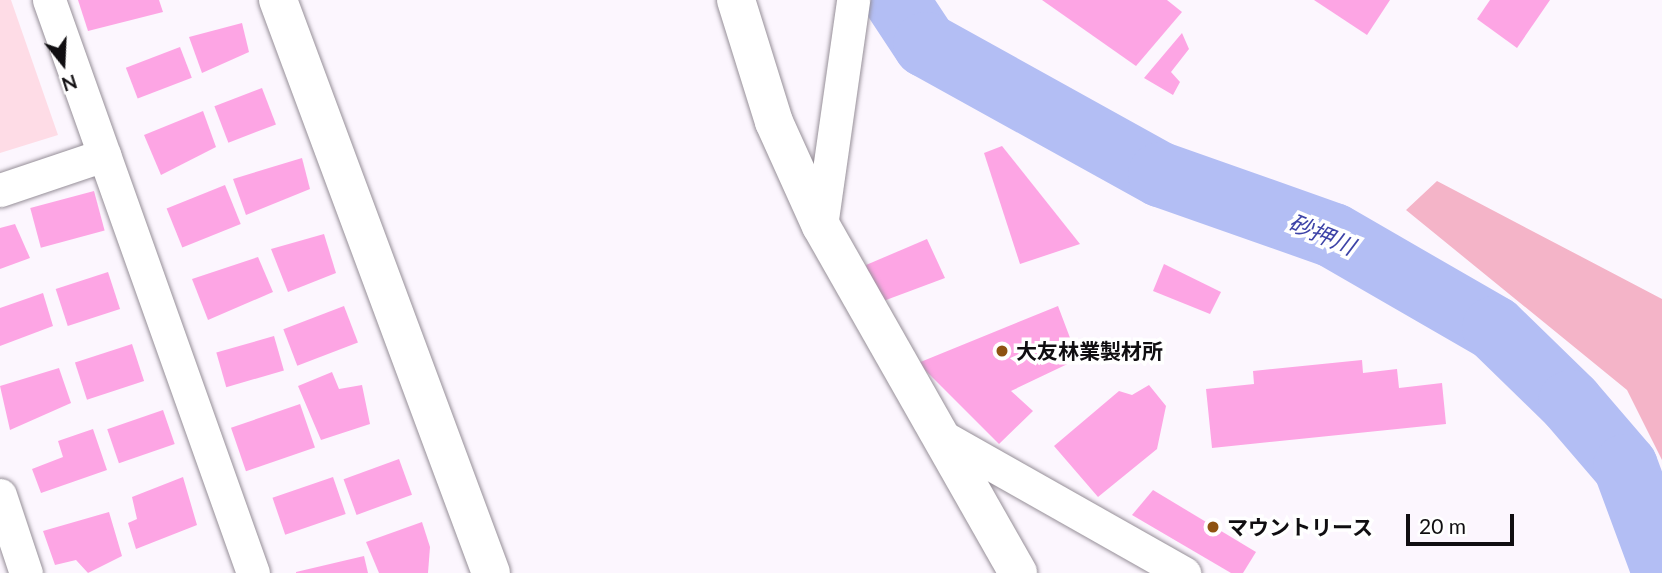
<!DOCTYPE html>
<meta charset="utf-8">
<style>
body{margin:0}
#map{position:relative;width:1662px;height:573px;overflow:hidden;background:#fcf6fe;font-family:Lato,"Noto Sans JP",sans-serif}
div>[style]{position:absolute}
[style*='--x']{left:calc(var(--x)*1px);top:calc(var(--y)*1px);width:calc(var(--w)*1px);rotate:calc(var(--a)*1deg)}
.green>*{inset:0;background:#fedce6}
.forest>*{inset:0;background:#f4b4c8}
.river>*{height:65px;margin:-32.5px;padding:0 32.5px;transform-origin:32.5px;border-radius:32.5px;background:#b3bef4}
.building>*{inset:0;background:#fda5e4;transform-origin:0 0}
.roads{filter:drop-shadow(0 0 2px #968f98) drop-shadow(0 0 2px #968f98)}
.minor>*{height:33px;margin:-16.5px;padding:0 16.5px;transform-origin:16.5px;border-radius:16.5px;background:#fff}
.tertiary>*{height:38px;margin:-19px;padding:0 19px;transform-origin:19px;border-radius:19px;background:#fff}
.dots>*{width:19px;height:19px;translate:-50% -50%;box-sizing:border-box;border:4px solid #fff;border-radius:50%}
span{translate:-50% -50%;white-space:nowrap;text-align:center;line-height:1.15;-webkit-text-stroke:7px #fff;paint-order:stroke}
.poi-label{font-size:21px;color:#100e11;font-weight:700}
.left{translate:0 -50%;text-align:left}
.water-label{font-size:23px;color:#3d43a7;font-style:italic}
.north{position:absolute;left:28px;top:28px;width:70px;height:70px;-webkit-text-stroke:5px #fff;paint-order:stroke;rotate:162deg;font-size:19px;font-weight:700;line-height:28px;text-align:center;color:#100e11}
.north::after{content:'';display:block;margin:auto;width:24px;height:32px;background:#100e11;clip-path:polygon(50% 0,100% 100%,50% 72%,0 100%)}
.scale{position:absolute;left:1406px;top:514px;width:108px;height:32px;box-sizing:border-box;border:4px solid #100e11;border-top:0;padding-left:9px;font-size:21px;line-height:24px;white-space:nowrap;color:#100e11;-webkit-text-stroke:5px #fff;paint-order:stroke}
</style>
<div id="map">
<div class="green">
<i style="clip-path:polygon(0 0,11px 0,58px 135px,0 153px)"></i>
</div>
<div class="forest">
<i style="clip-path:polygon(1437px 181px,1662px 299px,1662px 460px,1627px 390px,1406px 210px)"></i>
</div>
<div class="river">
<i style="--x:896;--y:0;--w:53;--a:56.6"></i>
<i style="--x:925;--y:44;--w:269;--a:29"></i>
<i style="--x:1160;--y:174;--w:183;--a:19.4"></i>
<i style="--x:1333;--y:235;--w:186;--a:30"></i>
<i style="--x:1494;--y:328;--w:106;--a:44.2"></i>
<i style="--x:1570;--y:402;--w:84;--a:49.3"></i>
<i style="--x:1625;--y:466;--w:107;--a:69.7"></i>
</div>
<div class="building">
<i style="clip-path:polygon(78px 0,159px 0,163px 12px,88px 31px)"></i>
<i style="clip-path:polygon(1042px 0,1167px 0,1182px 12px,1136px 66px)"></i>
<i style="clip-path:polygon(1314px 0,1390px 0,1367px 35px)"></i>
<i style="clip-path:polygon(1490px 0,1550px 0,1517px 48px,1477px 19px)"></i>
<i style="clip-path:polygon(242px 23px,249px 52px,202px 73px,189px 37px)"></i>
<i style="clip-path:polygon(1182px 33px,1189px 49px,1171px 72px,1180px 82px,1173px 95px,1144px 78px)"></i>
<i style="left:180px;top:47px;width:33px;height:58px;rotate:69deg"></i>
<i style="left:262px;top:88px;width:39px;height:51px;rotate:69deg"></i>
<i style="clip-path:polygon(203px 111px,216px 147px,161px 175px,144px 135px)"></i>
<i style="clip-path:polygon(1002px 146px,1080px 244px,1020px 264px,984px 153px)"></i>
<i style="clip-path:polygon(302px 158px,310px 189px,246px 215px,233px 179px)"></i>
<i style="left:225px;top:185px;width:42px;height:63px;rotate:68deg"></i>
<i style="left:94px;top:191px;width:41px;height:66px;rotate:75deg"></i>
<i style="clip-path:polygon(15px 224px,30px 258px,0 269px,0 228px)"></i>
<i style="clip-path:polygon(324px 234px,336px 273px,288px 292px,271px 249px)"></i>
<i style="clip-path:polygon(927px 239px,945px 278px,878px 303px,866px 265px)"></i>
<i style="clip-path:polygon(258px 257px,273px 292px,208px 320px,192px 279px)"></i>
<i style="clip-path:polygon(1164px 264px,1221px 292px,1210px 314px,1153px 291px)"></i>
<i style="left:108px;top:272px;width:39px;height:55px;rotate:72deg"></i>
<i style="clip-path:polygon(43px 293px,53px 326px,0 346px,0 308px)"></i>
<i style="left:344px;top:306px;width:39px;height:65px;rotate:69deg"></i>
<i style="clip-path:polygon(1058px 306px,1078px 359px,1011px 391px,1033px 411px,999px 444px,918px 363px)"></i>
<i style="left:274px;top:336px;width:36px;height:60px;rotate:74deg"></i>
<i style="left:132px;top:344px;width:39px;height:60px;rotate:72deg"></i>
<i style="clip-path:polygon(1362px 360px,1363px 373px,1397px 369px,1399px 388px,1442px 383px,1446px 424px,1212px 448px,1206px 389px,1254px 384px,1253px 371px)"></i>
<i style="clip-path:polygon(59px 368px,71px 403px,10px 430px,0 386px)"></i>
<i style="clip-path:polygon(332px 372px,339px 389px,362px 385px,370px 424px,321px 440px,298px 386px)"></i>
<i style="clip-path:polygon(1149px 385px,1166px 406px,1157px 449px,1098px 497px,1054px 446px,1119px 391px,1132px 395px)"></i>
<i style="left:300px;top:404px;width:46px;height:73px;rotate:71deg"></i>
<i style="left:163px;top:410px;width:36px;height:59px;rotate:71deg"></i>
<i style="clip-path:polygon(93px 429px,107px 470px,41px 493px,32px 469px,63px 457px,58px 441px)"></i>
<i style="left:399px;top:459px;width:38px;height:59px;rotate:70deg"></i>
<i style="clip-path:polygon(183px 477px,197px 525px,136px 549px,128px 523px,137px 519px,132px 497px)"></i>
<i style="left:333px;top:477px;width:39px;height:64px;rotate:71deg"></i>
<i style="clip-path:polygon(1153px 490px,1256px 552px,1243px 573px,1231px 573px,1132px 515px)"></i>
<i style="clip-path:polygon(109px 512px,122px 556px,88px 573px,76px 560px,55px 565px,43px 531px)"></i>
<i style="clip-path:polygon(422px 522px,430px 547px,428px 573px,379px 573px,366px 542px)"></i>
<i style="clip-path:polygon(364px 556px,368px 573px,296px 573px,296px 572px)"></i>
</div>
<div class="roads">
<div class="minor">
<i style="--x:49;--y:0;--w:608;--a:70.4"></i>
<i style="--x:0;--y:190;--w:110;--a:-18.6"></i>
<i style="--x:821;--y:226;--w:228;--a:-81.9"></i>
<i style="--x:938;--y:434;--w:283;--a:29.5"></i>
<i style="--x:0;--y:495;--w:82;--a:71.6"></i>
</div>
<div class="tertiary">
<i style="--x:278;--y:0;--w:611;--a:69.61"></i>
<i style="--x:736;--y:0;--w:128;--a:72.7"></i>
<i style="--x:774;--y:122;--w:114;--a:65.7"></i>
<i style="--x:821;--y:226;--w:399;--a:60.4"></i>
</div>
</div>
<div class="dots">
<i style="left:1002px;top:351px;background:#8e5211"></i>
<i style="left:1213px;top:527px;background:#8e5211"></i>
</div>
<div class="poi-label">
<span class="left" style="left:1016px;top:351px">大友林業製材所</span>
<span class="left" style="left:1227px;top:527px">マウントリース</span>
</div>
<div class="water-label">
<span style="left:1322px;top:234px;rotate:23deg">砂押川</span>
</div>
<div class="north">N</div>
<div class="scale">20 m</div>
</div>
